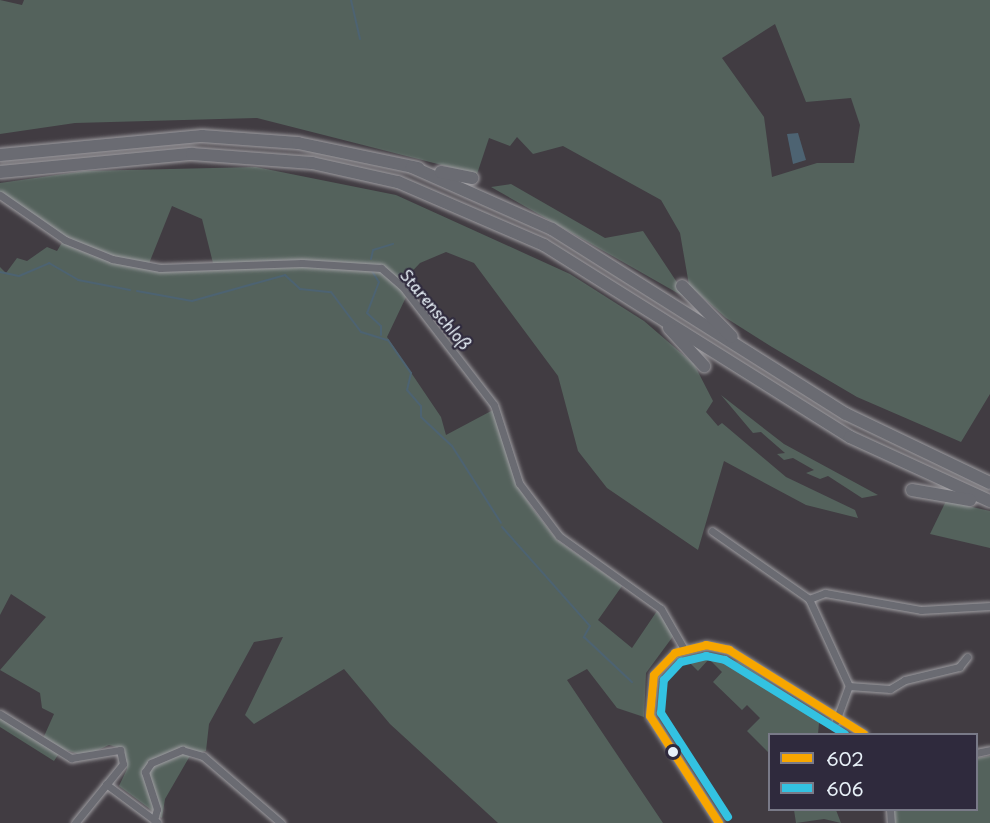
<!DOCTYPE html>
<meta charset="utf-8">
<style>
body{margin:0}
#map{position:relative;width:990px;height:823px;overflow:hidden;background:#413c42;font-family:"Playpen Sans",sans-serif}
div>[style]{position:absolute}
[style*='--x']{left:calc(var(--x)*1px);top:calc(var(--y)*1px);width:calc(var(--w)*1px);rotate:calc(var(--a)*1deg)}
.green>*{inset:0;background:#54625c}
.water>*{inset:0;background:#4d6372}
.stream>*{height:2px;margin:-1px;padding:0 1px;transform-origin:1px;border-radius:1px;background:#4d6372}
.roads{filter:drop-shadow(0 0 2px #a09fa3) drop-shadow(0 0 2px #a09fa3)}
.street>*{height:7px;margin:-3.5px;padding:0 3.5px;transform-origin:3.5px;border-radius:3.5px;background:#6a6b72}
.highway>*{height:12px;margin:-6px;padding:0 6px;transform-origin:6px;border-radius:6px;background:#6a6b72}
.bus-1>*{height:8px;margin:-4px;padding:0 4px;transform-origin:4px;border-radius:4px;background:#f7a600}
.bus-2>*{height:8px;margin:-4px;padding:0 4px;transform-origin:4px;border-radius:4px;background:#33c2e2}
.dots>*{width:16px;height:16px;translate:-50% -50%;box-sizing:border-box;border:3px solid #2f2a3d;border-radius:50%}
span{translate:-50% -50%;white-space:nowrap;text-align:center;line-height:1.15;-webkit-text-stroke:4.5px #2f2a3d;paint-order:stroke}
.street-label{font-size:16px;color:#e8f1f8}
.legend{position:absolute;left:768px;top:733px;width:210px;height:78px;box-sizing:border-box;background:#2f2a3d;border:2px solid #797a88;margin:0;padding:8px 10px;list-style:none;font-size:18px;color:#e8f1f8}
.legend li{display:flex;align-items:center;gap:12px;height:30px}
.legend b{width:30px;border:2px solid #797a88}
</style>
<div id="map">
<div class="green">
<i style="clip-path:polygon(evenodd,0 0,22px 5px,24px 0,990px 0,990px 394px,961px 442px,857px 397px,772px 347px,726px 318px,689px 285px,680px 233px,661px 200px,563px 146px,533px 154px,517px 137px,510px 146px,489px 138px,477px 174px,257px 118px,75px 123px,0 134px,0 0,775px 24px,806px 102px,851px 98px,860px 125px,854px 163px,817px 163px,772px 177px,764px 117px,722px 58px,775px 24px)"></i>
<i style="clip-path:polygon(evenodd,256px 167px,396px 195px,570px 274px,644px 321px,694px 364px,713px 401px,706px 412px,718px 426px,722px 423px,786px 477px,855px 510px,858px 518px,806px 505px,724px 461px,698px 550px,607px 488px,578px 451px,558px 376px,474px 263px,446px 252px,420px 263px,402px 282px,407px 295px,387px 337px,441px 417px,446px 435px,493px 410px,517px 486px,536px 513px,557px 540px,622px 586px,598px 620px,632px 648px,657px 611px,674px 635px,646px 673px,644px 717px,617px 708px,587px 669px,567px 680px,663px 823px,498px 823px,390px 724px,344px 669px,254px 724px,245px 715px,283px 637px,254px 642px,209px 724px,206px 751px,191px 754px,165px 799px,162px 818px,119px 786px,127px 769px,124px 749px,109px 745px,85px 756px,62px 749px,54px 761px,0 727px,0 717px,41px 743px,54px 714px,42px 708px,40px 693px,0 670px,46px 617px,11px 594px,0 615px,0 267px,6px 273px,17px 258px,27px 261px,47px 247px,57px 251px,64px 239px,0 195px,0 183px,84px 171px,256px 167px,172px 206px,202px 219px,214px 267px,148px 266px,172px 206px)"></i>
<i style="clip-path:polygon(511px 184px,605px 238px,643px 231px,688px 299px,491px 187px)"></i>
<i style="clip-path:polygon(721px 395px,784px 444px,878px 495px,862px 498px,828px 476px,820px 479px,806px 473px,814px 470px,793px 458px,784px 460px,777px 454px,785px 453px,761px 432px,753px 433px)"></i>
<i style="clip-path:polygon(946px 501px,990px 511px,990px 548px,930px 534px)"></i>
<i style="clip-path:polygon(703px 653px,739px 662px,849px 734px,819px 723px,818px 734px,770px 734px,769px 753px,747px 731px,760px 718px,747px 705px,742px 710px,713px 682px,722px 672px,709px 659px,698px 671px,689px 662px)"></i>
<i style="clip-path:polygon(990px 756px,990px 823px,894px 823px,893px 810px,976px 810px,977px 758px)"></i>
<i style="clip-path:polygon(794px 810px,836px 810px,841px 823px,824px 819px,796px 823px)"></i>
</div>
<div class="water">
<i style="clip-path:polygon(798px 133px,806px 160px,793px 164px,787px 134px)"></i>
</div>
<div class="stream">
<i style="--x:351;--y:0;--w:40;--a:77"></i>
<i style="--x:371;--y:259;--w:9;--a:-77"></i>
<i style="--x:373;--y:250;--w:21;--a:-17"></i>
<i style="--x:372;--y:271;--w:13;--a:58"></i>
<i style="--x:379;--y:282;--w:33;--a:111"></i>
<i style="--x:367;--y:313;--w:19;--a:43"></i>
<i style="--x:381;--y:326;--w:9;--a:90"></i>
<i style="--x:0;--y:272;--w:19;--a:12"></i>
<i style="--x:19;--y:276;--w:33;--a:-23"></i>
<i style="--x:49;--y:263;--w:34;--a:30"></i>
<i style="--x:78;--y:280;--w:53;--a:10.9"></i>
<i style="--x:137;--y:291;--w:56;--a:10.3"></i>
<i style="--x:192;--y:301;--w:97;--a:-15.6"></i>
<i style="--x:285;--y:275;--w:21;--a:43"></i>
<i style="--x:300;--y:289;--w:31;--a:6"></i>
<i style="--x:331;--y:292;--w:50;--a:53.1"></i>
<i style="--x:361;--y:332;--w:28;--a:17"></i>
<i style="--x:388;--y:340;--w:40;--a:55.1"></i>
<i style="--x:411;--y:373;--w:17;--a:103"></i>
<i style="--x:407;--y:390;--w:21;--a:49"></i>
<i style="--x:421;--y:406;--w:11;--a:90"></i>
<i style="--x:421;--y:417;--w:42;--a:43.1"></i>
<i style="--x:452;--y:446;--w:91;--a:57.5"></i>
<i style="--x:502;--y:527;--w:132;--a:48.4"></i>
<i style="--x:590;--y:626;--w:13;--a:119"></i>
<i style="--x:584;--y:637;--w:66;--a:43.2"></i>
</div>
<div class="roads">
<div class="street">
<i style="--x:0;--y:195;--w:79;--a:34.7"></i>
<i style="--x:65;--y:240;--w:51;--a:22"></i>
<i style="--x:112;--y:259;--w:49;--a:10.6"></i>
<i style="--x:160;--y:268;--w:142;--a:-2"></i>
<i style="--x:302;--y:263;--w:79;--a:3.6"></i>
<i style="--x:381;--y:268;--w:28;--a:41"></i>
<i style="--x:402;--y:286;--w:150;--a:52.3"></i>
<i style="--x:494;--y:405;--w:82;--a:72.2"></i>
<i style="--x:519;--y:483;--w:66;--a:53"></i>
<i style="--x:559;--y:536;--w:125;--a:35.6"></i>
<i style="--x:661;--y:609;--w:46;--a:60.1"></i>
<i style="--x:712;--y:531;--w:118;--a:35"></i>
<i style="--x:849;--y:686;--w:96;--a:-114.7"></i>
<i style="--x:809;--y:599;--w:17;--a:-21"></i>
<i style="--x:825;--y:593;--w:97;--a:10"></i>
<i style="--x:921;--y:610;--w:69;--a:-3.3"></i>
<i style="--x:0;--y:714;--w:84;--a:31.8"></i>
<i style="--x:71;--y:758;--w:50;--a:-9.3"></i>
<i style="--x:120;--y:750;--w:14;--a:78"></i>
<i style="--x:123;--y:764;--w:76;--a:129.1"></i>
<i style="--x:836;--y:721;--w:37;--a:-70"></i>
<i style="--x:849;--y:686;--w:41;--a:4.2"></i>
<i style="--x:890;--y:689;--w:17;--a:-31"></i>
<i style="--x:905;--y:680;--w:56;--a:-13.5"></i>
<i style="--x:959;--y:667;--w:13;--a:-51"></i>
<i style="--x:976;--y:753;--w:14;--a:-12"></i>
<i style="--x:106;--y:784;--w:64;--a:36.7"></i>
<i style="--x:890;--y:810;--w:13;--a:86"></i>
<i style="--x:154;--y:820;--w:11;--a:-75"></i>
<i style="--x:157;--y:809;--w:39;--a:-108"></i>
<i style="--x:145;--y:772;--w:11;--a:-56"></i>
<i style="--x:151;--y:763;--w:34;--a:-23"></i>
<i style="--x:182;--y:750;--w:22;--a:16"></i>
<i style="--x:203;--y:756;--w:103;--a:40.7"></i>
<i style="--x:719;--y:823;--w:127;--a:-122.8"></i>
<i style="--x:650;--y:716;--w:41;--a:-84.4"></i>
<i style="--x:654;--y:675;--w:30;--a:-46"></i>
<i style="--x:675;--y:653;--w:32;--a:-14"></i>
<i style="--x:706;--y:645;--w:24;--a:12"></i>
<i style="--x:729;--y:650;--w:159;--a:31.9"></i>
</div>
<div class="highway">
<i style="--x:0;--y:155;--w:203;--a:-5.4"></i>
<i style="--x:202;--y:136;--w:96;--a:4.2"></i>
<i style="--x:298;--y:143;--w:123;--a:11.8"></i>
<i style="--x:412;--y:167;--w:153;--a:23.9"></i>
<i style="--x:552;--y:229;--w:347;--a:32.2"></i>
<i style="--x:846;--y:414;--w:160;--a:25.6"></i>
<i style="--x:0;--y:172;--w:193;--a:-5.4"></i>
<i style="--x:192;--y:154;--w:120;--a:4.3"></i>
<i style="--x:312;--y:163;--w:88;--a:12.5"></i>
<i style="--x:398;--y:182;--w:159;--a:23.3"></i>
<i style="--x:544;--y:245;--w:361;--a:32.1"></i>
<i style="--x:850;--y:437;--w:154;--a:24.6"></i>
<i style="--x:441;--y:172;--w:32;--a:11"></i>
<i style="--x:682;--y:286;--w:71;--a:45.6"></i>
<i style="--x:669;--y:328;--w:52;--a:47.4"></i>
<i style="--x:912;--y:490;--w:59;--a:9.8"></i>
</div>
</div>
<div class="bus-1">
<i style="--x:719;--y:823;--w:127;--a:-122.8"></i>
<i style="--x:650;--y:716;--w:41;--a:-84.4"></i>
<i style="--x:654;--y:675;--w:30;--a:-46"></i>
<i style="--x:675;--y:653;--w:32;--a:-14"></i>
<i style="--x:706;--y:645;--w:24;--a:12"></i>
<i style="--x:729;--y:650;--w:159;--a:31.9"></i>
</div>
<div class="bus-2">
<i style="--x:728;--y:817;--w:124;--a:-122.8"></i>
<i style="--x:661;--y:713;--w:33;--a:-85"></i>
<i style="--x:664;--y:680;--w:25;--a:-47"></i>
<i style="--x:681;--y:662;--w:26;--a:-13"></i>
<i style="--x:706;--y:656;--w:19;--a:12"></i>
<i style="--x:725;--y:660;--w:141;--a:31.7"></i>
</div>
<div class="dots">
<i style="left:673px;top:752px;background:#e8f1f8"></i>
</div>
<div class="street-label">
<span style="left:436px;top:309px;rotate:50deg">Starenschloß</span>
</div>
<ul class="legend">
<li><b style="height:8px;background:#f7a600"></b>602</li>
<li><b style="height:8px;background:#33c2e2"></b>606</li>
</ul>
</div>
